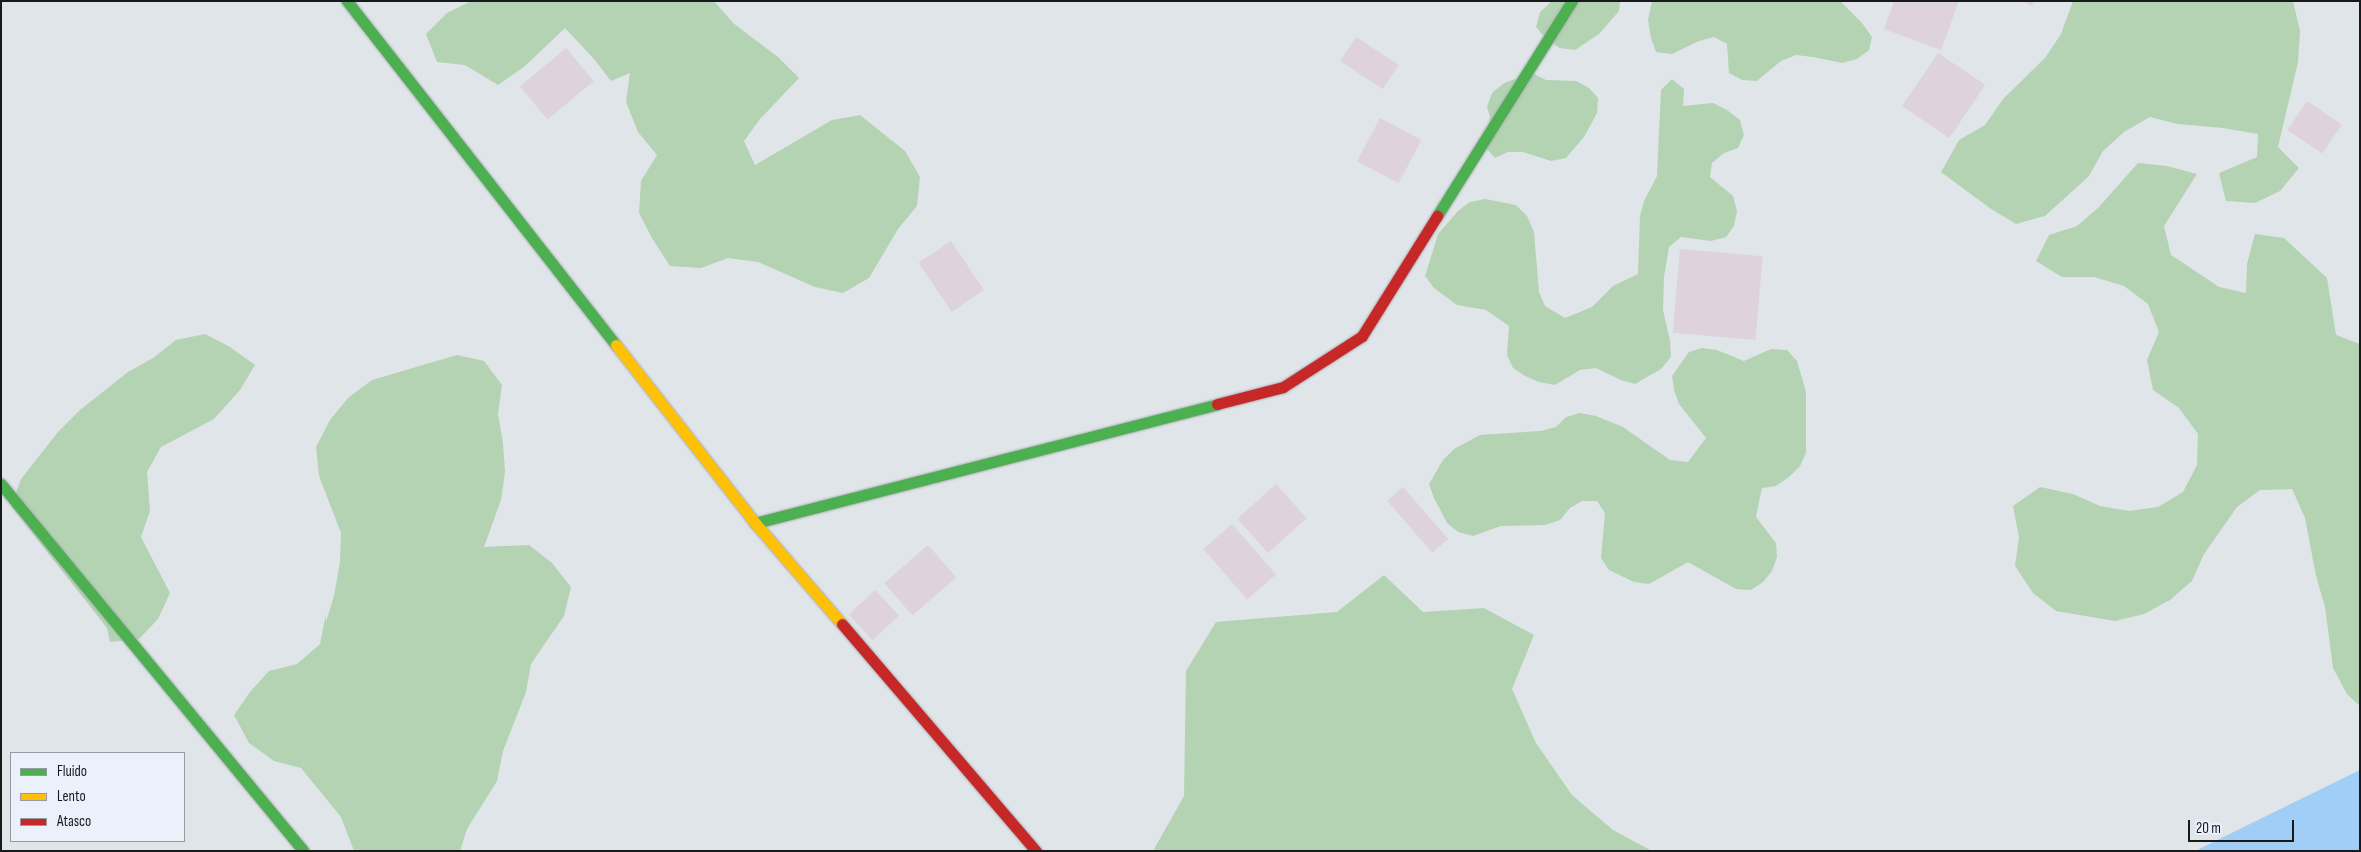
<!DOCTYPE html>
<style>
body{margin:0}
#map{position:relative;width:2361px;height:852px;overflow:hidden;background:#e0e5ea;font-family:"Sofia Sans Condensed",sans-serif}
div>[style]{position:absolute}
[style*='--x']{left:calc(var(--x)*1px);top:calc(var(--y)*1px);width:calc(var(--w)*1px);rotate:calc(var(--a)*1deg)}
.forest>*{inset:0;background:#b3d3b3}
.water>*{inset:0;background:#a0cef7}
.building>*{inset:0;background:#ded2dd;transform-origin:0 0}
.roads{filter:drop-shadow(0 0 1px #aaadb1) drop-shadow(0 0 1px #aaadb1)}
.fast>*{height:11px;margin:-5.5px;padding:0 5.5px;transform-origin:5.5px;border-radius:5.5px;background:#4caf50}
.slow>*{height:11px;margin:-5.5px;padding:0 5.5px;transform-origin:5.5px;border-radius:5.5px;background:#ffc107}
.jam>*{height:11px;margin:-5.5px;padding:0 5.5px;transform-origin:5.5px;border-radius:5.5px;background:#c62828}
span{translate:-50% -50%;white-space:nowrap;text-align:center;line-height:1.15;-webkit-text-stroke:4px #ebf1fb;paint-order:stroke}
.frame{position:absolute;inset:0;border:2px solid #17191d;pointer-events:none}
.legend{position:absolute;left:10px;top:752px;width:175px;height:90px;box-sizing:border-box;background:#ebf1fb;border:1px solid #969ba2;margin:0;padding:6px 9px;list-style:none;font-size:15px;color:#17191d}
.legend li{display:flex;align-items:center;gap:10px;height:25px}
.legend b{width:25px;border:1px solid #969ba2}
.scale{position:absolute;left:2188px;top:820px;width:106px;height:22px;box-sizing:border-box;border:2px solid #17191d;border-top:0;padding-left:6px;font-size:15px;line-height:18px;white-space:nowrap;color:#17191d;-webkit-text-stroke:4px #ebf1fb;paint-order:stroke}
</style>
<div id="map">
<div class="forest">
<i style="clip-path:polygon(471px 1px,714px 1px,733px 23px,778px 57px,799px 78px,760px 119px,744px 141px,755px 165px,832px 120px,860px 115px,905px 151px,920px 177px,917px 206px,898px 229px,869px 278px,843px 293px,815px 287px,758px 262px,728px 258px,701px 268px,670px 266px,652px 238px,639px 213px,641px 181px,657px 155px,638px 132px,626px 102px,630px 73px,611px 81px,594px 59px,565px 28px,525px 66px,498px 85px,465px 65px,437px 62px,426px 34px,447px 13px)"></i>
<i style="clip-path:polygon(1552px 1px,1620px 1px,1619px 11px,1599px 34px,1575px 50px,1560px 48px,1547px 40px,1536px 27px,1540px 12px)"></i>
<i style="clip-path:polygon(1652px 1px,1840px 1px,1862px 23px,1872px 37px,1869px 50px,1857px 59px,1842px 63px,1813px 57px,1796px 55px,1781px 61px,1757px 81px,1742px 80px,1729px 73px,1727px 44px,1714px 37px,1699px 41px,1672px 54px,1656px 52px,1651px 38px,1648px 20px)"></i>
<i style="clip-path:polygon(2073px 1px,2293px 1px,2300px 31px,2298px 62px,2278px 147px,2299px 168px,2280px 191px,2255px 203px,2226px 201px,2219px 173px,2257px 157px,2258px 134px,2223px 128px,2178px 124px,2150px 117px,2124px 132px,2103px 151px,2089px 176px,2045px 216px,2016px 224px,1991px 209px,1941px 172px,1959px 140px,1985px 125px,2003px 99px,2045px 58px,2061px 34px)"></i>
<i style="clip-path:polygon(1532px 73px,1546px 80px,1576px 81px,1589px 88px,1598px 98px,1597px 113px,1584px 137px,1566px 158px,1551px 161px,1523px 152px,1508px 152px,1495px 158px,1485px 147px,1490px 117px,1487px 107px,1492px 93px,1504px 83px)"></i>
<i style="clip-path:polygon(1672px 79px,1684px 89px,1683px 106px,1713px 103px,1727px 110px,1740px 120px,1744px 135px,1738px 148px,1724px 153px,1712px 163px,1710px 177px,1733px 196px,1737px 211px,1734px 226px,1726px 237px,1711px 241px,1681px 237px,1669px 247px,1664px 277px,1663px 310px,1670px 341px,1671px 357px,1661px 369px,1635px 384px,1621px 380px,1596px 368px,1580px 370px,1555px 385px,1539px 382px,1525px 376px,1513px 368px,1507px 355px,1509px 326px,1486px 310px,1457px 305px,1434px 288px,1425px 276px,1438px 234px,1458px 211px,1470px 202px,1485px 199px,1516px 205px,1527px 216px,1534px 232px,1539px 292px,1545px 306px,1565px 318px,1592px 307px,1613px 286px,1638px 274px,1640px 216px,1644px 201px,1657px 176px,1661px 90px)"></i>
<i style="clip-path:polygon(2138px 163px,2167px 166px,2197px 174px,2164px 226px,2171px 255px,2219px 287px,2246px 293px,2247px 264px,2255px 234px,2284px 238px,2327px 278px,2336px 335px,2360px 344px,2360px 706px,2347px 694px,2333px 668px,2325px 607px,2316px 576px,2305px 518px,2292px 489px,2260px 490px,2237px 507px,2204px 554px,2192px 581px,2170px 600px,2144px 614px,2115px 621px,2056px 611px,2033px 593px,2015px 566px,2019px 537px,2013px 506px,2040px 487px,2073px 494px,2100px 506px,2129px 511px,2158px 507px,2183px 492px,2197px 465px,2198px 434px,2179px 408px,2153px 390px,2147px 360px,2159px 332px,2148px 304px,2124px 286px,2094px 277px,2062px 277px,2036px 261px,2049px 235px,2077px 226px,2099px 207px)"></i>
<i style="clip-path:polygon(205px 334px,230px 347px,255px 365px,240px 390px,214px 419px,161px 447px,147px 472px,150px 511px,141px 537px,170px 593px,158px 619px,139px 639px,110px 642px,107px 628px,11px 506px,21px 479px,58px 432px,80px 410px,128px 372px,153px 358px,176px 340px)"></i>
<i style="clip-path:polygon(1702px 348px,1717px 350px,1744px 361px,1771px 349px,1787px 350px,1797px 361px,1806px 392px,1806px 453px,1800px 466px,1789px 477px,1776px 486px,1762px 488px,1759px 502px,1756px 517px,1776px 543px,1777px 557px,1772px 571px,1763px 582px,1751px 590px,1736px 589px,1688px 562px,1649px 584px,1634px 582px,1609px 570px,1601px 558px,1605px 513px,1597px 501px,1582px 501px,1570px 508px,1560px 520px,1545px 525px,1501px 526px,1473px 536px,1458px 532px,1447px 523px,1434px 498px,1429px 484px,1443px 460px,1454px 449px,1480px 435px,1541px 431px,1556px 427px,1566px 417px,1580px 413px,1596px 416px,1623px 427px,1670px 460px,1688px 462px,1706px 438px,1679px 404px,1674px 390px,1672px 376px,1689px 352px)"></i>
<i style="clip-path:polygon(457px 355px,484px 361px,502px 385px,498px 414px,503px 443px,505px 472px,501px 500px,484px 547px,529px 545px,552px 563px,571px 587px,564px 616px,531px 664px,526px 692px,503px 751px,497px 781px,467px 829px,460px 851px,354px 851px,341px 817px,301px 768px,274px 761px,249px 743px,234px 715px,250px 692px,269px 671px,297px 664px,320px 644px,326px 614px,326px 622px,334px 596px,340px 562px,341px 533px,319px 476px,316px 447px,330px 420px,348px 398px,372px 380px)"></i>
<i style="clip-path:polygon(1384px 575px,1423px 612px,1484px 608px,1534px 635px,1512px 689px,1536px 743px,1572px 795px,1613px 830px,1652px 851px,1153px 851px,1184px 796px,1186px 671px,1216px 622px,1337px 612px)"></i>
</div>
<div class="water">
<i style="clip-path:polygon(2360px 770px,2360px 851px,2195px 851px)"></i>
</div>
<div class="building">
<i style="clip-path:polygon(1894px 1px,1959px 1px,1941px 50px,1884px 29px)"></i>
<i style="clip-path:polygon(2022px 1px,2034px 1px,2032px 6px)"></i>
<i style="left:1356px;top:37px;width:51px;height:29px;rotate:33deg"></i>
<i style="left:566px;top:48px;width:43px;height:60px;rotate:50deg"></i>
<i style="left:1938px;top:53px;width:57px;height:64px;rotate:34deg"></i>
<i style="left:2307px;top:101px;width:42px;height:35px;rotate:34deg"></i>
<i style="left:1380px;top:118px;width:47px;height:49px;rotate:28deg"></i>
<i style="left:951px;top:241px;width:59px;height:39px;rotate:56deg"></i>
<i style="left:1680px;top:249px;width:83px;height:84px;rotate:5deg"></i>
<i style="left:1276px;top:484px;width:46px;height:52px;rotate:48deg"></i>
<i style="left:1403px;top:487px;width:69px;height:21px;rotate:49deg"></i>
<i style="left:1232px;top:524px;width:67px;height:38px;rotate:49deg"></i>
<i style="left:928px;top:545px;width:43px;height:58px;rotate:49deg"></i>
<i style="left:875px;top:590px;width:35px;height:36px;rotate:47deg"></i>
</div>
<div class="roads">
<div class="fast">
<i style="--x:347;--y:1;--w:437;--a:52"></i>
<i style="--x:1437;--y:216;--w:254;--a:-57.9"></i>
<i style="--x:1;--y:484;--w:475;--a:50.5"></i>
<i style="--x:755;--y:523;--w:477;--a:-14.4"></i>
</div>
<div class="slow">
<i style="--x:616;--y:345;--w:226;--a:52"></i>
<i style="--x:755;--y:523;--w:133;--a:49.3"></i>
</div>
<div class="jam">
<i style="--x:1217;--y:404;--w:68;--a:-14.4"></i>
<i style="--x:1283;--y:387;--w:94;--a:-32.8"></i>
<i style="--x:1362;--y:336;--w:142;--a:-58"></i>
<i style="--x:842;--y:624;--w:299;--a:49.5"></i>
</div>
</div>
<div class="frame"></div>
<ul class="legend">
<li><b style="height:6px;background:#4caf50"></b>Fluido</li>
<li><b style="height:6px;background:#ffc107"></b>Lento</li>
<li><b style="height:6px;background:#c62828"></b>Atasco</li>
</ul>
<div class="scale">20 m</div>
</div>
